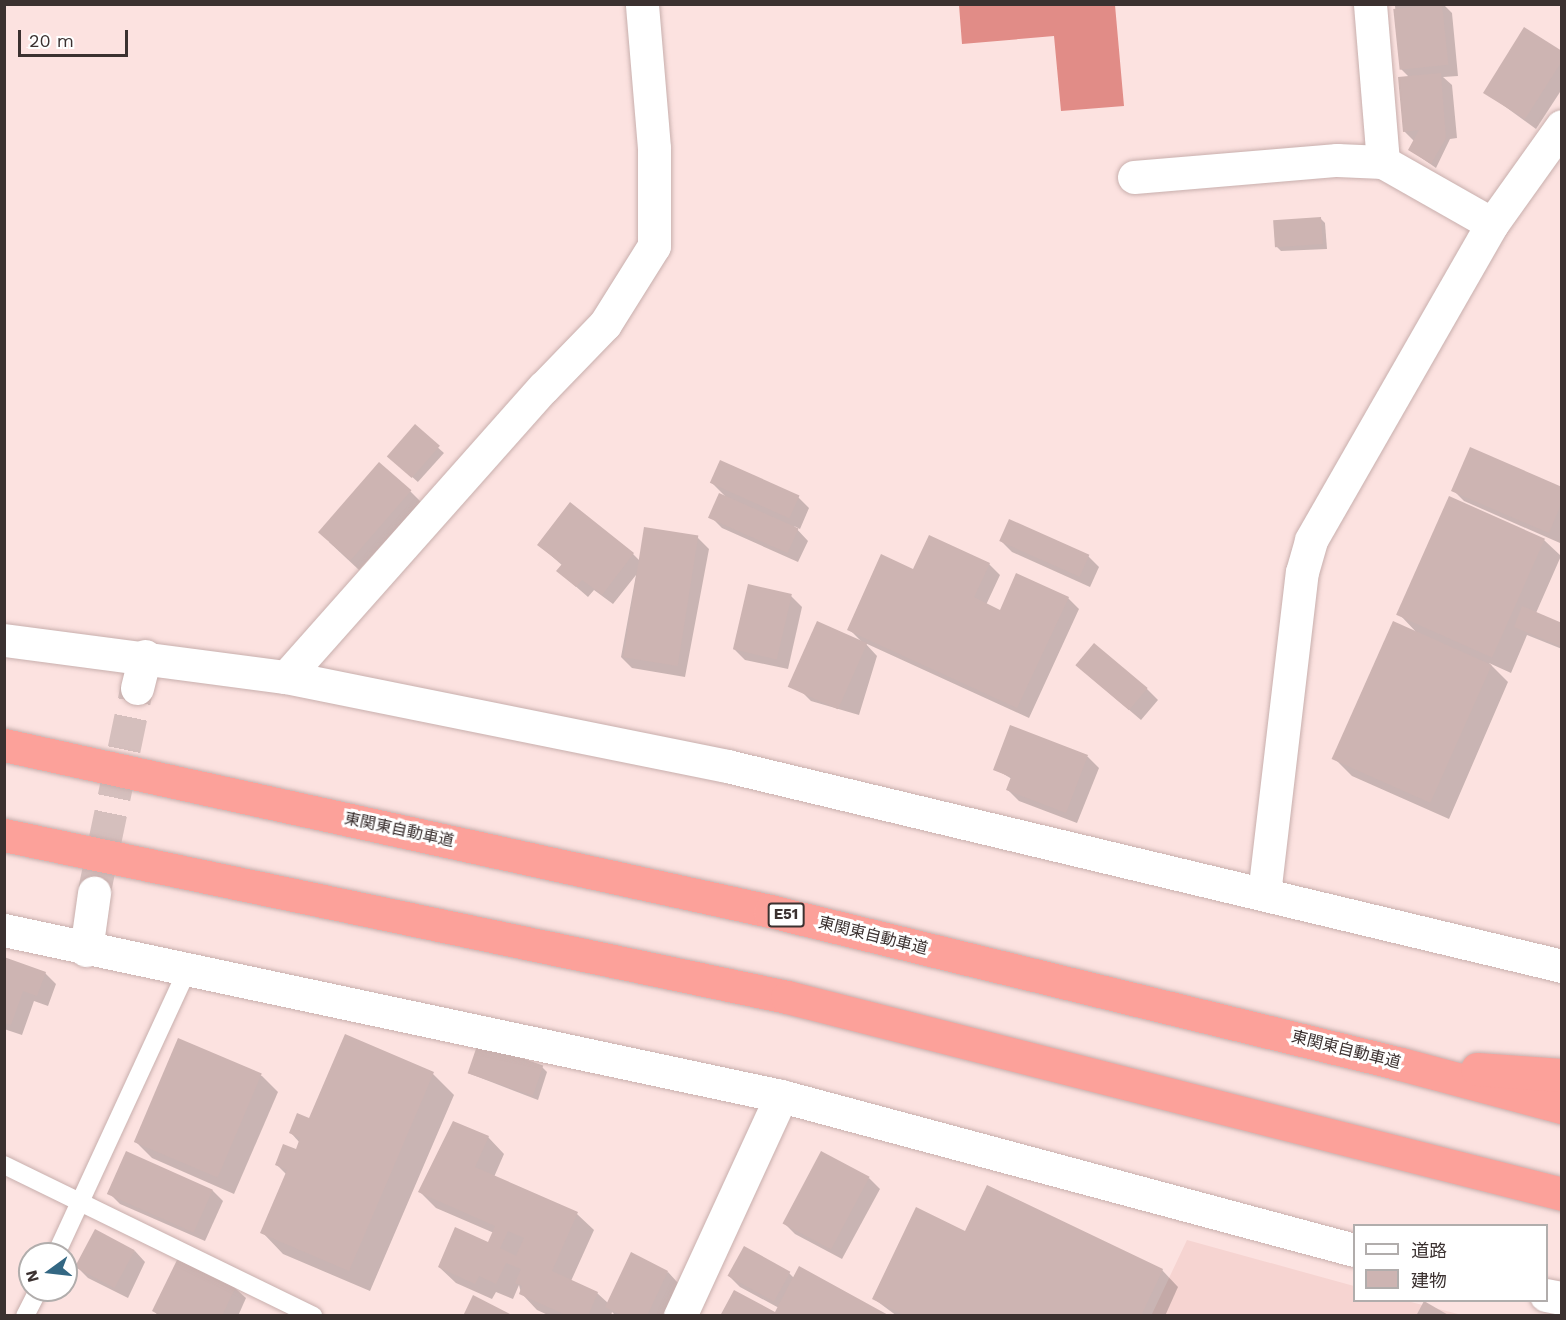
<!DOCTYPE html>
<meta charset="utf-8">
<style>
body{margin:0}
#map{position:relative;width:1566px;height:1320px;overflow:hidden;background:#fce2e0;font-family:"Work Sans","Noto Sans JP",sans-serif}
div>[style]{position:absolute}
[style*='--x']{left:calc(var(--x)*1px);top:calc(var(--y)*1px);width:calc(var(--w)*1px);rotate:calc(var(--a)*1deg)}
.built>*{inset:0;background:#f6d4d1}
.forest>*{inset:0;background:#e18c87}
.shadow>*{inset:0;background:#0003;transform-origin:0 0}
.building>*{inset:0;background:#cdb4b2;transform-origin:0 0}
.minor-tunnel>*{height:33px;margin-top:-16.5px;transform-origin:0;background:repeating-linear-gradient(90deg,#d5bfbd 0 33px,transparent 0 49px)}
.roads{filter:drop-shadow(0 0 2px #c8afad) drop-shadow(0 0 2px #c8afad)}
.service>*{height:18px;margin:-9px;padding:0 9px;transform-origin:9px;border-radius:9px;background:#fff}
.minor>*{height:33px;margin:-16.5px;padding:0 16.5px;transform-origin:16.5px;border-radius:16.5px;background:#fff}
.motorway>*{height:33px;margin:-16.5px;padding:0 16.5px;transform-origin:16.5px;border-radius:16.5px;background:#fca19a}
span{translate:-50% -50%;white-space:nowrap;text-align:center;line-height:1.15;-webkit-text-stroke:6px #fff;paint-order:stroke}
.shield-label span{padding:2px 4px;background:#fff;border:2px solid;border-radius:4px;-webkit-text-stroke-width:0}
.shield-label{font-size:15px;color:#3b3130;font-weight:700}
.street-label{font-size:16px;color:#3b3130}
.frame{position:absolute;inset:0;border:6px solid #3b3130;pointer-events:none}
.legend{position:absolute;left:1353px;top:1224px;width:195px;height:78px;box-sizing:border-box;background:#fff;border:2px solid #b1adac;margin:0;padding:8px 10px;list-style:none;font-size:18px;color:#3b3130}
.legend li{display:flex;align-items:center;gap:12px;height:30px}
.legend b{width:30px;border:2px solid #b1adac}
.north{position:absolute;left:18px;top:1242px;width:60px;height:60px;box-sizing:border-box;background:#fff;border:2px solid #b1adac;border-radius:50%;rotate:255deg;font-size:16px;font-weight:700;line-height:24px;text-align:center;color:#3b3130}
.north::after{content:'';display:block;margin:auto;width:21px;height:27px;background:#336783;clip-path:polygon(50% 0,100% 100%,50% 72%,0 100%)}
.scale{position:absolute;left:18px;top:30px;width:110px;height:27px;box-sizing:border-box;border:3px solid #3b3130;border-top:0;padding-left:8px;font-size:18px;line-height:21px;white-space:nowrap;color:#3b3130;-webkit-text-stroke:4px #fff;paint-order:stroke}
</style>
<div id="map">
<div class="built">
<i style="clip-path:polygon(1187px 1240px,1354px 1286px,1354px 1300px,1407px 1301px,1462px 1315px,1151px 1316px)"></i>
</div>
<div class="forest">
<i style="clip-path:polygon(959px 5px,1115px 5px,1124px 106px,1061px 111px,1054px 36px,962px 44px)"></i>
</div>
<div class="shadow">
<i style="clip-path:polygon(1443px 4px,1452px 13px,1458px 76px,1443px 77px,1452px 85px,1457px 138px,1450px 139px,1436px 168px,1410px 150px,1415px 142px,1404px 131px,1409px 77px,1401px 69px,1395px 6px)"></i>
<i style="clip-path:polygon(1562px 53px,1562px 89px,1536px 129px,1485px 92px)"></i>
<i style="clip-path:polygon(1320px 218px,1325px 223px,1327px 249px,1281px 251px,1276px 246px)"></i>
<i style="left:415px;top:427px;width:39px;height:39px;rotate:42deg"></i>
<i style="clip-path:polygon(712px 483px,798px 497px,809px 508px,800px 529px,794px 526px,808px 541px,798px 562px,722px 528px,711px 517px,727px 498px)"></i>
<i style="clip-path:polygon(1562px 489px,1560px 543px,1464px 501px,1453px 490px)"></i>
<i style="clip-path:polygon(410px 491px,421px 502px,359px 570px,329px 542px)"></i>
<i style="clip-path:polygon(698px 538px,709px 549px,685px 677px,632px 668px,621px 657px,636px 575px,613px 604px,594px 590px,588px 597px,558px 571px,563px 566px,539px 545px,633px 554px,639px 560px)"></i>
<i style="clip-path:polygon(1544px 540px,1561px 556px,1536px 613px,1562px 624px,1562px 649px,1527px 635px,1511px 673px,1489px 663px,1508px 682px,1449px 819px,1352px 776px,1336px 760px,1418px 634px,1400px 615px)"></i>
<i style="clip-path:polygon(1001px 541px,1088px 556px,1099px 567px,1090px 587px,1012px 552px)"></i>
<i style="clip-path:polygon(989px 564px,1000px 575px,986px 605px,1001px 612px,1068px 598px,1079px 609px,1029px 718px,865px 643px,877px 656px,859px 715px,811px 701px,800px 690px,862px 642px,849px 629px,914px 571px)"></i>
<i style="clip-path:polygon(791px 596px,802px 607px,788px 669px,745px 660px,734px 649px)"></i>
<i style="clip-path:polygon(1088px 675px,1147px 689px,1158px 700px,1141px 720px)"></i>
<i style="clip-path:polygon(1030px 734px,1088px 757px,1099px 768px,1077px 823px,1019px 801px,1008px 790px,1012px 779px,995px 769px)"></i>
<i style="clip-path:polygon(4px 958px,45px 973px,56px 984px,48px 1006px,34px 1001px,22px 1035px,4px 1029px)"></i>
<i style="clip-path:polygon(179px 1040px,262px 1076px,278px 1092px,234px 1194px,152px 1158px,135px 1141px)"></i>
<i style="clip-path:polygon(542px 1067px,547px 1072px,538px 1100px,468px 1073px)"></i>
<i style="clip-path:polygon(433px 1074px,454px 1095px,370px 1291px,283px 1254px,262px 1232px,287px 1175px,276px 1164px,297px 1151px,300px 1143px,291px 1133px,310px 1120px)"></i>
<i style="clip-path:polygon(488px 1137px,504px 1154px,494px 1177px,577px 1214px,594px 1230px,571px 1281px,597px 1293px,608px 1303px,668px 1272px,678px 1283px,663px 1316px,616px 1316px,612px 1312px,611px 1316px,550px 1316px,537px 1310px,521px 1293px,519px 1285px,513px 1299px,496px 1292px,492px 1299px,456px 1283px,439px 1267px,489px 1244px,494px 1233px,436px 1208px,420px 1192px)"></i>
<i style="clip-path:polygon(869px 1178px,880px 1189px,842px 1259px,795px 1234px,784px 1223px)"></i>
<i style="clip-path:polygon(212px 1190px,223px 1201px,205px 1241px,120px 1204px,109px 1193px)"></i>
<i style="clip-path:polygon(966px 1233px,1162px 1270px,1178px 1287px,1165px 1316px,897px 1316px,874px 1299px)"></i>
<i style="clip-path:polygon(135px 1251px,145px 1262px,128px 1298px,88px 1278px,77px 1267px)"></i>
<i style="clip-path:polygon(789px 1273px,794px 1278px,775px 1314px,779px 1308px,740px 1287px,729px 1276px)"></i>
<i style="clip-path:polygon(235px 1288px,246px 1298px,238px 1316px,159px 1316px,154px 1311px)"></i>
</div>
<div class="building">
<i style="left:1442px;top:4px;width:61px;height:49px;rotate:84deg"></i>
<i style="clip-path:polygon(1524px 27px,1562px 51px,1562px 61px,1525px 119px,1483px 93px)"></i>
<i style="clip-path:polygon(1441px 73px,1446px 138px,1431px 164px,1408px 150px,1419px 130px,1403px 132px,1398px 77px)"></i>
<i style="left:1321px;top:217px;width:27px;height:48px;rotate:86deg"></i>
<i style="left:415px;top:424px;width:33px;height:43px;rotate:41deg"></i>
<i style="clip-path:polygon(1470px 447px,1562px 487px,1562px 502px,1549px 533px,1451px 491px)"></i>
<i style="left:720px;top:460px;width:87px;height:25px;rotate:24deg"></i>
<i style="left:379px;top:462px;width:43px;height:93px;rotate:41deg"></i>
<i style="left:719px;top:493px;width:87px;height:27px;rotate:24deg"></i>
<i style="left:1449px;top:496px;width:105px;height:130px;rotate:24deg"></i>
<i style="clip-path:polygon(570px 502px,634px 553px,602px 595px,582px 580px,576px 587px,556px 571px,562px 564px,537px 545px)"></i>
<i style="left:1009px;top:519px;width:88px;height:24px;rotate:24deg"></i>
<i style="left:644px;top:527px;width:55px;height:132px;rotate:9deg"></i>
<i style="clip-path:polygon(929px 535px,990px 563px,974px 597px,1000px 610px,1016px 573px,1069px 597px,1017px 708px,847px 630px,881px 554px,913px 569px)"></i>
<i style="left:748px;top:584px;width:45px;height:67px;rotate:13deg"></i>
<i style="clip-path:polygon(1522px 606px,1562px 623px,1562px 647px,1514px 627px)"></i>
<i style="left:817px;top:621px;width:55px;height:72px;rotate:24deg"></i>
<i style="left:1393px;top:621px;width:108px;height:151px;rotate:24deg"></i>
<i style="left:1094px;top:643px;width:70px;height:29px;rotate:40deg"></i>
<i style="clip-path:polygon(1010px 725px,1088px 755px,1066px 813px,1006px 790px,1011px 777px,993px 770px)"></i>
<i style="clip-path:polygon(4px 957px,46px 972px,37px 996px,23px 991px,11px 1025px,4px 1023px)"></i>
<i style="clip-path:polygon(345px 1034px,434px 1072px,349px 1271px,260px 1233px,287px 1170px,275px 1165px,283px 1144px,296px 1149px,300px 1138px,289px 1133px,297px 1113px,309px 1118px)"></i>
<i style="left:178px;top:1038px;width:91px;height:113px;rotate:23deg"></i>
<i style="left:478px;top:1043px;width:69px;height:32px;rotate:19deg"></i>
<i style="clip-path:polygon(evenodd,453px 1121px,489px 1136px,475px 1167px,578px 1212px,552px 1271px,598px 1292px,588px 1316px,568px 1316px,519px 1294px,522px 1286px,515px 1283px,521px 1269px,506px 1263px,496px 1284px,479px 1276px,475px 1284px,438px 1267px,455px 1227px,488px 1242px,495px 1226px,418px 1192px,453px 1121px,508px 1231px,524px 1238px,516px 1256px,500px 1248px,508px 1231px)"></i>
<i style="left:126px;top:1151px;width:95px;height:47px;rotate:24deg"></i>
<i style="left:821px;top:1151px;width:55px;height:82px;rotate:28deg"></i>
<i style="clip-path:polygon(987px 1185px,1163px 1269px,1141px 1316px,906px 1316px,872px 1299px,916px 1207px,965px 1231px)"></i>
<i style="left:95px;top:1229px;width:45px;height:43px;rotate:28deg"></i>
<i style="left:744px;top:1246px;width:53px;height:34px;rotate:29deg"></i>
<i style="clip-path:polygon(631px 1252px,668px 1271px,647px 1316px,623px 1316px,605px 1307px)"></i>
<i style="clip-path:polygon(178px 1258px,236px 1286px,222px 1316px,161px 1316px,152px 1311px)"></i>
<i style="clip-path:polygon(799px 1266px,890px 1316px,720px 1316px,734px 1290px,775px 1312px)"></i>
<i style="clip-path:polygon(473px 1295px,514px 1316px,463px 1316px)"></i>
<i style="clip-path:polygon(1424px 1301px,1450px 1316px,1416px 1316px)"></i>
</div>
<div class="minor-tunnel">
<i style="--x:94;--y:893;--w:209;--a:-78.2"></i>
</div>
<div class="roads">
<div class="service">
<i style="--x:4;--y:1165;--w:344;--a:26"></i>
<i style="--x:56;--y:1254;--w:312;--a:-65.2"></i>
<i style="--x:25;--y:1316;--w:29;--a:-63"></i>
</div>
<div class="minor">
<i style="--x:1370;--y:4;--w:159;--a:85.3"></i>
<i style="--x:1134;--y:177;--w:204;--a:-4.8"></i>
<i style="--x:1337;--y:160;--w:46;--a:2.5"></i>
<i style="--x:1383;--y:162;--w:125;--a:29.6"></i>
<i style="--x:4;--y:640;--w:284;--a:7.5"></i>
<i style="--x:286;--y:677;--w:450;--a:11.4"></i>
<i style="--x:727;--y:766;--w:859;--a:13.47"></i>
<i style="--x:286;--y:677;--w:387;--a:-48.4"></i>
<i style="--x:543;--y:388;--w:89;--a:-45.9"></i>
<i style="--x:605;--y:324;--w:92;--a:-57.9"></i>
<i style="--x:654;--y:246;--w:98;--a:-90"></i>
<i style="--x:654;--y:148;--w:144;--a:-94.8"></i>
<i style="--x:137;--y:688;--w:33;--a:-76"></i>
<i style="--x:1264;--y:894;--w:324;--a:-83.3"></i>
<i style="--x:1302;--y:572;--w:33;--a:-74"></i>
<i style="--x:1311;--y:540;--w:364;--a:-60.2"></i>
<i style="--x:1492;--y:224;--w:120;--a:-54.5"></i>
<i style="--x:4;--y:930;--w:795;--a:12.06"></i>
<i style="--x:781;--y:1096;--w:593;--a:15.04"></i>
<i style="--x:86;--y:950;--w:58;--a:-82"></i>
<i style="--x:1546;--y:1295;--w:16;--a:11"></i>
<i style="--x:680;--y:1316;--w:242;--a:-65.3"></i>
</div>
<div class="motorway">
<i style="--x:4;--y:745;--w:784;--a:12.23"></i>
<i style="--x:770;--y:911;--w:649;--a:13.63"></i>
<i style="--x:1401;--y:1064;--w:167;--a:15"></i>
<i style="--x:4;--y:835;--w:800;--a:11.69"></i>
<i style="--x:787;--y:997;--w:800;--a:14.26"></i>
<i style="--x:1477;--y:1069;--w:85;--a:4"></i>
</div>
</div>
<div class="shield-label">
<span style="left:786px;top:915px">E51</span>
</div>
<div class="street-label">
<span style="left:399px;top:830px;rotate:12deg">東関東自動車道</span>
<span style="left:873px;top:936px;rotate:14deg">東関東自動車道</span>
<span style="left:1346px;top:1050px;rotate:14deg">東関東自動車道</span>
</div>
<div class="frame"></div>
<ul class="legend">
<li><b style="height:8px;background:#fff"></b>道路</li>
<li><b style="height:16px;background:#cdb4b2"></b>建物</li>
</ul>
<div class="north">N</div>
<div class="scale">20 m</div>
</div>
